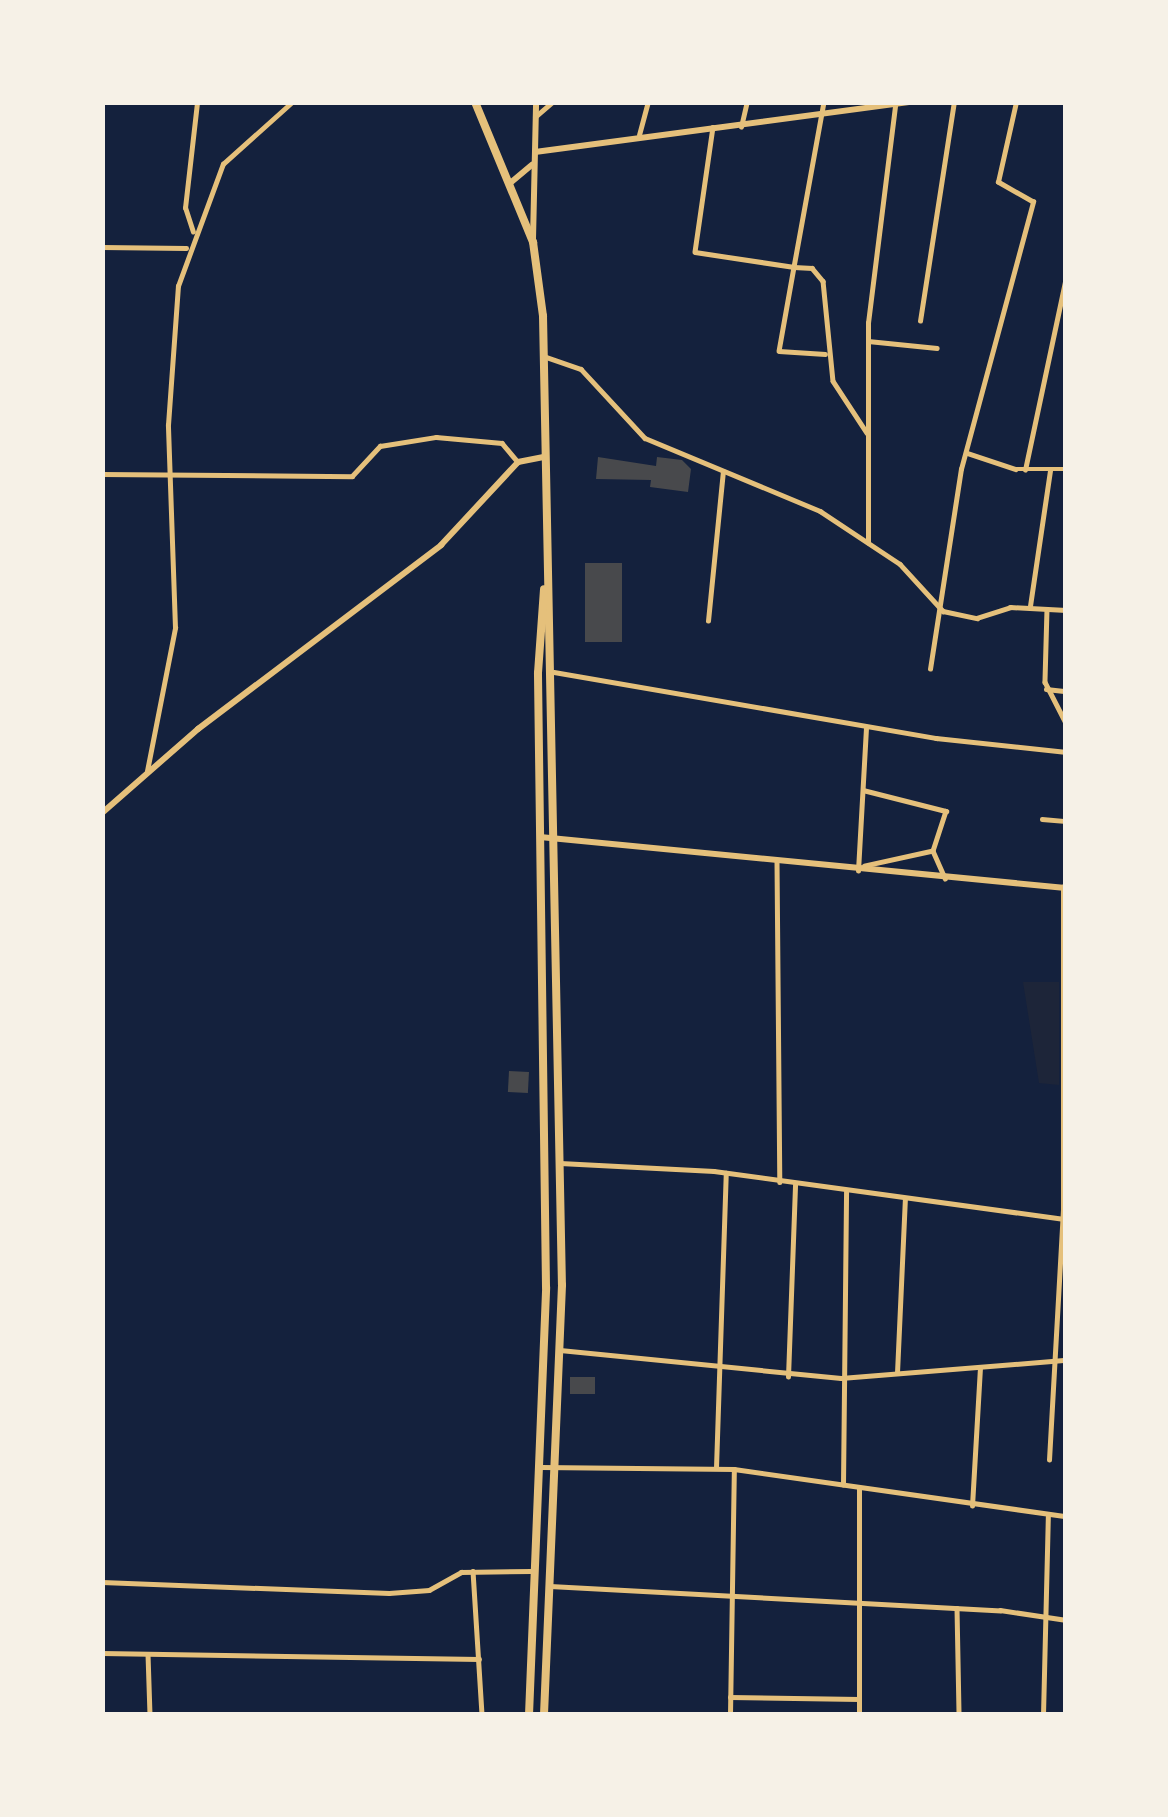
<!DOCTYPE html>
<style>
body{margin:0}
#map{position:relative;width:1168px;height:1817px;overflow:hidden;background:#14213d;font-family:Georgia,serif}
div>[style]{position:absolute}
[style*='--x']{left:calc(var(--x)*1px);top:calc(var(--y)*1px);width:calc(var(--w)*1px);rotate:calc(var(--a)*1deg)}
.green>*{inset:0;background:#1d2539}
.building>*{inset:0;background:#48494c;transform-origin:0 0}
.minor>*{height:4.5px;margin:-2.25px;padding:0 2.25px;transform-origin:2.25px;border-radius:2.25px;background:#e5c07b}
.tertiary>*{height:6px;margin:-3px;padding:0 3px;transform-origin:3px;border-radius:3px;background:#e5c07b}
.primary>*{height:8px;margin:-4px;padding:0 4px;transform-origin:4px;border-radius:4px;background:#e5c07b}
span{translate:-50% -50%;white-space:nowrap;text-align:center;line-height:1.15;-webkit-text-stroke:12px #f6f1e7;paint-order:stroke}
.frame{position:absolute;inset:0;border:105px solid #f6f1e7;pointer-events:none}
</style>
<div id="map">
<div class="green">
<i style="clip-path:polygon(1023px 982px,1059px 982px,1059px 1085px,1039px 1083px)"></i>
</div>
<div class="building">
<i style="clip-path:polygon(598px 457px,656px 466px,657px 457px,682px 460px,691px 469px,688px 492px,650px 487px,651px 480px,596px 479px)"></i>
<i style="left:585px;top:563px;width:37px;height:79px"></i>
<i style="left:509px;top:1071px;width:20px;height:21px;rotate:3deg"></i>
<i style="left:570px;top:1377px;width:25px;height:17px"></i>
</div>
<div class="minor">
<i style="--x:824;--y:102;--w:168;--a:100.3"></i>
<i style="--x:794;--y:267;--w:18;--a:3"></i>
<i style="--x:812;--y:268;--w:17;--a:50"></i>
<i style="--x:823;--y:281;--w:100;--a:84.3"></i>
<i style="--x:833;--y:381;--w:62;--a:56.8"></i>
<i style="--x:535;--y:117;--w:23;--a:-41"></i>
<i style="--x:713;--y:127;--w:126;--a:98.2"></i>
<i style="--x:695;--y:252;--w:100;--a:8.6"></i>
<i style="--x:794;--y:267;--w:85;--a:100.1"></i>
<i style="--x:779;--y:351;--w:46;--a:3.7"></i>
<i style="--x:741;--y:127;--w:26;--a:-77"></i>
<i style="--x:639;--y:135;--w:34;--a:-75"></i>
<i style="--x:193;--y:232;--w:25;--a:-108"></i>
<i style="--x:185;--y:208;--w:107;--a:-83.5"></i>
<i style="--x:102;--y:247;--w:84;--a:0.7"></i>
<i style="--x:920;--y:321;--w:222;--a:-81.2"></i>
<i style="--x:868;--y:341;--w:69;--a:5.8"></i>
<i style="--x:543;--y:356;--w:40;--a:18.9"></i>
<i style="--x:581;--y:369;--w:94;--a:47.2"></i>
<i style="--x:645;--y:438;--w:190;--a:22.6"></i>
<i style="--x:820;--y:511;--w:96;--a:33.5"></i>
<i style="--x:900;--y:564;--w:64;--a:47.5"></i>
<i style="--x:943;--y:611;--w:35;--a:12"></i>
<i style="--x:977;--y:618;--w:35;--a:-18"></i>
<i style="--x:1010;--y:607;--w:56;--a:3.1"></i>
<i style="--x:967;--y:453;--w:51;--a:18.4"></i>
<i style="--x:1015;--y:469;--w:51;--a:0"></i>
<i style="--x:1025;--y:470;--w:197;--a:-78"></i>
<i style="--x:102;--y:474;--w:250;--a:0.5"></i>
<i style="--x:352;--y:476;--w:41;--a:-47"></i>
<i style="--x:380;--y:446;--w:57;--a:-9.1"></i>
<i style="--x:436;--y:437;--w:66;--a:5.2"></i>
<i style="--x:502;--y:443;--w:25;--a:50"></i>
<i style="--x:868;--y:543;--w:220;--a:-90"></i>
<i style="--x:868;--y:323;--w:219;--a:-82.9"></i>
<i style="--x:1030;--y:606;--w:137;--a:-81.6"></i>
<i style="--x:1047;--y:609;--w:73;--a:91.6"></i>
<i style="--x:1045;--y:682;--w:46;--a:62.9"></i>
<i style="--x:708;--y:621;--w:150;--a:-84.3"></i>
<i style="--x:930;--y:669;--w:202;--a:-81.2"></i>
<i style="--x:961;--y:469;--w:277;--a:-74.9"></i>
<i style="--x:1033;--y:202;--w:40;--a:-150.3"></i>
<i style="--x:998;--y:182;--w:82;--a:-77.3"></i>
<i style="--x:554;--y:672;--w:388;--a:9.8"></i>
<i style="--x:936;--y:738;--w:131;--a:6.1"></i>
<i style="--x:1046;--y:689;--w:20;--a:6"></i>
<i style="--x:147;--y:771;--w:146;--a:-78.9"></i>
<i style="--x:175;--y:628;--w:203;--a:-92"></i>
<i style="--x:168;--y:425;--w:139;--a:-85.9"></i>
<i style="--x:178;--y:286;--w:130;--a:-69.8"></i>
<i style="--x:223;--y:164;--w:93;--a:-41.9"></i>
<i style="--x:863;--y:790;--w:86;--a:14.2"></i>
<i style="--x:946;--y:811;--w:42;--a:108"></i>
<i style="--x:933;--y:851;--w:70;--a:167.6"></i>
<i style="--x:1042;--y:819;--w:24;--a:5"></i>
<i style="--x:933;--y:851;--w:30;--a:66"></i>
<i style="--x:777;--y:861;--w:321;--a:89.5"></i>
<i style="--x:858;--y:871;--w:144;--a:-86.8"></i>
<i style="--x:560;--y:1163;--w:154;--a:3"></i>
<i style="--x:714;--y:1171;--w:355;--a:7.8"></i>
<i style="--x:560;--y:1350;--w:282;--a:5.7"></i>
<i style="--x:841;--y:1378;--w:226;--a:-4.6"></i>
<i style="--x:897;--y:1373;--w:174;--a:-87.4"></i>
<i style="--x:788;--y:1377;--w:193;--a:-87.9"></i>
<i style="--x:1049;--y:1460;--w:252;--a:-86.8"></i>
<i style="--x:1063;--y:1208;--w:321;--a:-90"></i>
<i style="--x:541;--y:1467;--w:193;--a:0.6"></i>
<i style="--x:734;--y:1469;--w:335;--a:8.1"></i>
<i style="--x:716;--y:1468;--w:295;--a:-88.1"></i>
<i style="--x:843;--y:1485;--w:294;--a:-89.4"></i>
<i style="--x:972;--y:1506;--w:137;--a:-86.7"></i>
<i style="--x:473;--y:1571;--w:144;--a:86.4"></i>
<i style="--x:102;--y:1582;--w:287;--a:2.2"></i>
<i style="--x:389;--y:1593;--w:40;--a:-4.3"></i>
<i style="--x:429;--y:1590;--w:37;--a:-29"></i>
<i style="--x:461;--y:1572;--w:70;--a:-0.8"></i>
<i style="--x:550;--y:1586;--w:451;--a:3.1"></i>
<i style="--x:1000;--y:1610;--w:67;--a:8.6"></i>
<i style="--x:957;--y:1608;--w:107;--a:88.9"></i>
<i style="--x:102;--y:1653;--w:377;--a:0.9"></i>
<i style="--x:148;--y:1654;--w:61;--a:88.1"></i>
<i style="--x:730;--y:1697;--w:129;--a:0.9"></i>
<i style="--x:730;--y:1715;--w:245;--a:-89.1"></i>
<i style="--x:859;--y:1715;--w:227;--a:-90"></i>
<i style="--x:1043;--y:1715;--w:198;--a:-88.6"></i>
</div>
<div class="tertiary">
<i style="--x:535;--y:152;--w:379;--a:-7.6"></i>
<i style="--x:509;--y:184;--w:30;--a:-40"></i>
<i style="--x:533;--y:239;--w:137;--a:-88.7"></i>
<i style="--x:102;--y:813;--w:128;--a:-41.2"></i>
<i style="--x:198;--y:729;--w:305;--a:-37.1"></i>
<i style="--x:441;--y:545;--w:113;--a:-47.1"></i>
<i style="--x:518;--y:462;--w:26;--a:-11"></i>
<i style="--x:540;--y:837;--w:528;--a:5.54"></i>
</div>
<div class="primary">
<i style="--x:475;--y:102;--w:152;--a:67.5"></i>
<i style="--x:533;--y:242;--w:75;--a:82.3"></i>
<i style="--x:543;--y:316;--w:969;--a:88.88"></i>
<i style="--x:562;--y:1285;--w:430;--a:92.4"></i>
<i style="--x:529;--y:1715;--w:428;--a:-87.7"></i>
<i style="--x:546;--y:1287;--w:614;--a:-90.75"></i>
<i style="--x:538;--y:673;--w:84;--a:-85.9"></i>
</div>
<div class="frame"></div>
</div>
